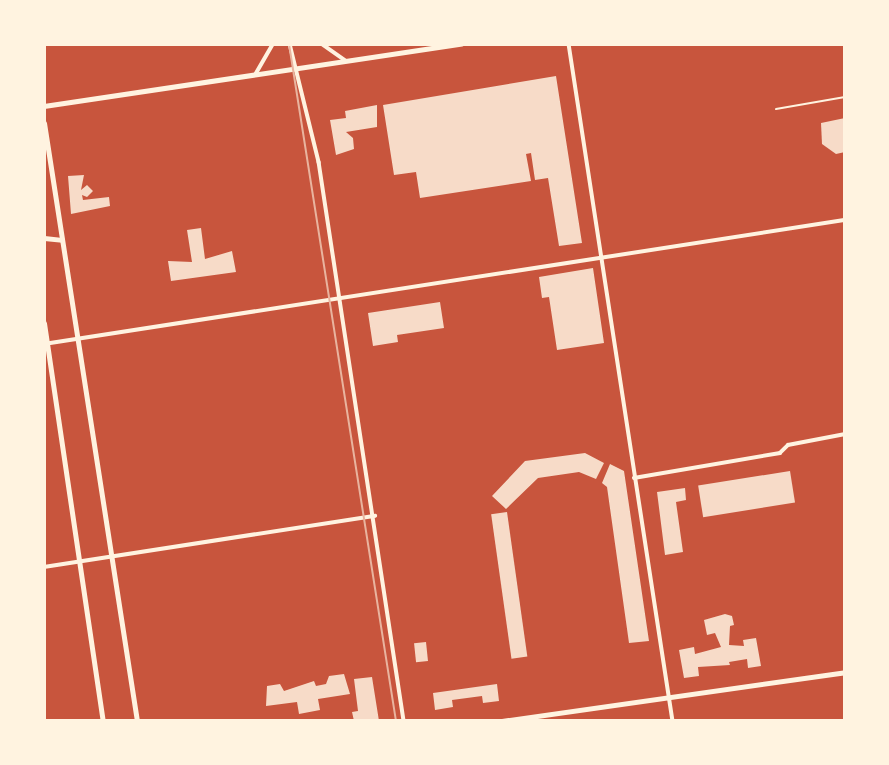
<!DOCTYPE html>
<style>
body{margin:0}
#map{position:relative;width:889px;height:765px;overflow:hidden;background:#c8553d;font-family:"Exo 2",sans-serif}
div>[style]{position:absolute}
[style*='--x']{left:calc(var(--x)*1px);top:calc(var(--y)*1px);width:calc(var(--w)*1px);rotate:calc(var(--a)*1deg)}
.building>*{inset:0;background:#f7dbc8;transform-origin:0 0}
.service>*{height:2px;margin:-1px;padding:0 1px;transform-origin:1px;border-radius:1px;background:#fff3e0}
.minor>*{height:3.5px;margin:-1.75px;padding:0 1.75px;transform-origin:1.75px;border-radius:1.75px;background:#fff3e0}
.tertiary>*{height:3.5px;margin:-1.75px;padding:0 1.75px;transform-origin:1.75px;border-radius:1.75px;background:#fff3e0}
.secondary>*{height:4.5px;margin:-2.25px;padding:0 2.25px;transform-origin:2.25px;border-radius:2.25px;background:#fff3e0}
.primary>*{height:5px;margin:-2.5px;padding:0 2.5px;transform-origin:2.5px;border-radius:2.5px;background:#fff3e0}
.tram>*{height:2px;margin:-1px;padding:0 1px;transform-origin:1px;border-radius:1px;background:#e9b49f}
span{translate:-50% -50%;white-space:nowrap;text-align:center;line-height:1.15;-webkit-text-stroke:7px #fff3e0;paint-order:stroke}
.frame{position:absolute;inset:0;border:46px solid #fff3e0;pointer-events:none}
</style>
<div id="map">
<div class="building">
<i style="clip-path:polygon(556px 76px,582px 243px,559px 246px,548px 178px,535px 180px,531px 153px,526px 154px,531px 181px,420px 198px,416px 172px,394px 175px,383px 105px)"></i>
<i style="clip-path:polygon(377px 105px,377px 127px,346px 132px,353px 138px,354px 149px,336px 155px,330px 120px,346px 118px,345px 111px)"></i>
<i style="clip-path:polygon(845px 118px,845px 152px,836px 154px,822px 144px,821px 123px)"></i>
<i style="clip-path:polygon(84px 175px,81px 190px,87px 185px,93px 191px,87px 197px,82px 195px,83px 200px,109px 197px,110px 206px,71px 214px,68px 176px)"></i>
<i style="clip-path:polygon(201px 228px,205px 259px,232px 251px,236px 272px,171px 281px,168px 261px,192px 262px,187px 230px)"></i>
<i style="clip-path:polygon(593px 268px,604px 343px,557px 350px,549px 297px,542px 298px,539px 277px)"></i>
<i style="clip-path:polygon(440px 302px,444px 328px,397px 335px,398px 342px,373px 346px,368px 313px)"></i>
<i style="clip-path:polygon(585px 453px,604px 463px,596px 479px,579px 472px,538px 478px,506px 509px,492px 496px,525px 461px)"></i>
<i style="clip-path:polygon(610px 464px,624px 471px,649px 641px,629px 643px,607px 487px,602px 483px)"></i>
<i style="left:790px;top:471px;width:32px;height:93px;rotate:81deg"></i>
<i style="clip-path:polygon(685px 488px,686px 500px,676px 502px,683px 552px,665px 555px,657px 492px)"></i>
<i style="left:507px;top:512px;width:146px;height:16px;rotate:82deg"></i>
<i style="clip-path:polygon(725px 614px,732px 616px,734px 625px,730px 626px,729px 645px,744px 646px,743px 640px,756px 638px,761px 666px,748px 668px,747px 659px,729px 662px,730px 665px,698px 667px,699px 676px,684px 678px,679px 650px,694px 647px,695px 654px,721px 647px,715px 633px,707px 635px,704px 620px)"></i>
<i style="left:426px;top:642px;width:19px;height:12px;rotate:84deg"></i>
<i style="clip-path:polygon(344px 674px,350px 694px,318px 699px,320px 710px,299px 714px,297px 702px,266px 706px,267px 686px,280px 684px,284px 691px,314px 681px,316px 686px,326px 684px,329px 676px)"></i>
<i style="clip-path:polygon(372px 677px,379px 721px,354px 721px,352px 712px,358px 711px,354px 679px)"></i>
<i style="clip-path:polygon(497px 684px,499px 701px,483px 703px,482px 696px,452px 700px,453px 707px,435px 710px,433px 693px)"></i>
</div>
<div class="service">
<i style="--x:776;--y:109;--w:70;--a:-9.9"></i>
</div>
<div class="minor">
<i style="--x:290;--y:44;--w:122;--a:76.2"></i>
<i style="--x:319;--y:162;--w:565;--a:81.35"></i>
<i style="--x:322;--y:44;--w:29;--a:35"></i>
<i style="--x:255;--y:75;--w:36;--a:-60"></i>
<i style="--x:634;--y:478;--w:148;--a:-9.7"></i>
<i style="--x:780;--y:453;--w:11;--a:-45"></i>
<i style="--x:788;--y:445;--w:58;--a:-10.9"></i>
<i style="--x:44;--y:567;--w:335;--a:-8.8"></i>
</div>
<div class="tertiary">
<i style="--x:569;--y:44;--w:685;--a:81.27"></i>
<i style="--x:44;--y:344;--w:811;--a:-8.8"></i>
</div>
<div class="secondary">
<i style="--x:44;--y:106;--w:422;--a:-8.5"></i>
<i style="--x:502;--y:721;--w:346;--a:-8.1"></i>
</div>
<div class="primary">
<i style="--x:44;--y:123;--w:605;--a:81.16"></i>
<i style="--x:44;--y:238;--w:18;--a:6"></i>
<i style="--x:44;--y:323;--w:402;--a:81.6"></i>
</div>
<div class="tram">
<i style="--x:289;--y:44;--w:685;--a:81.02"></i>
</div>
<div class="frame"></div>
</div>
